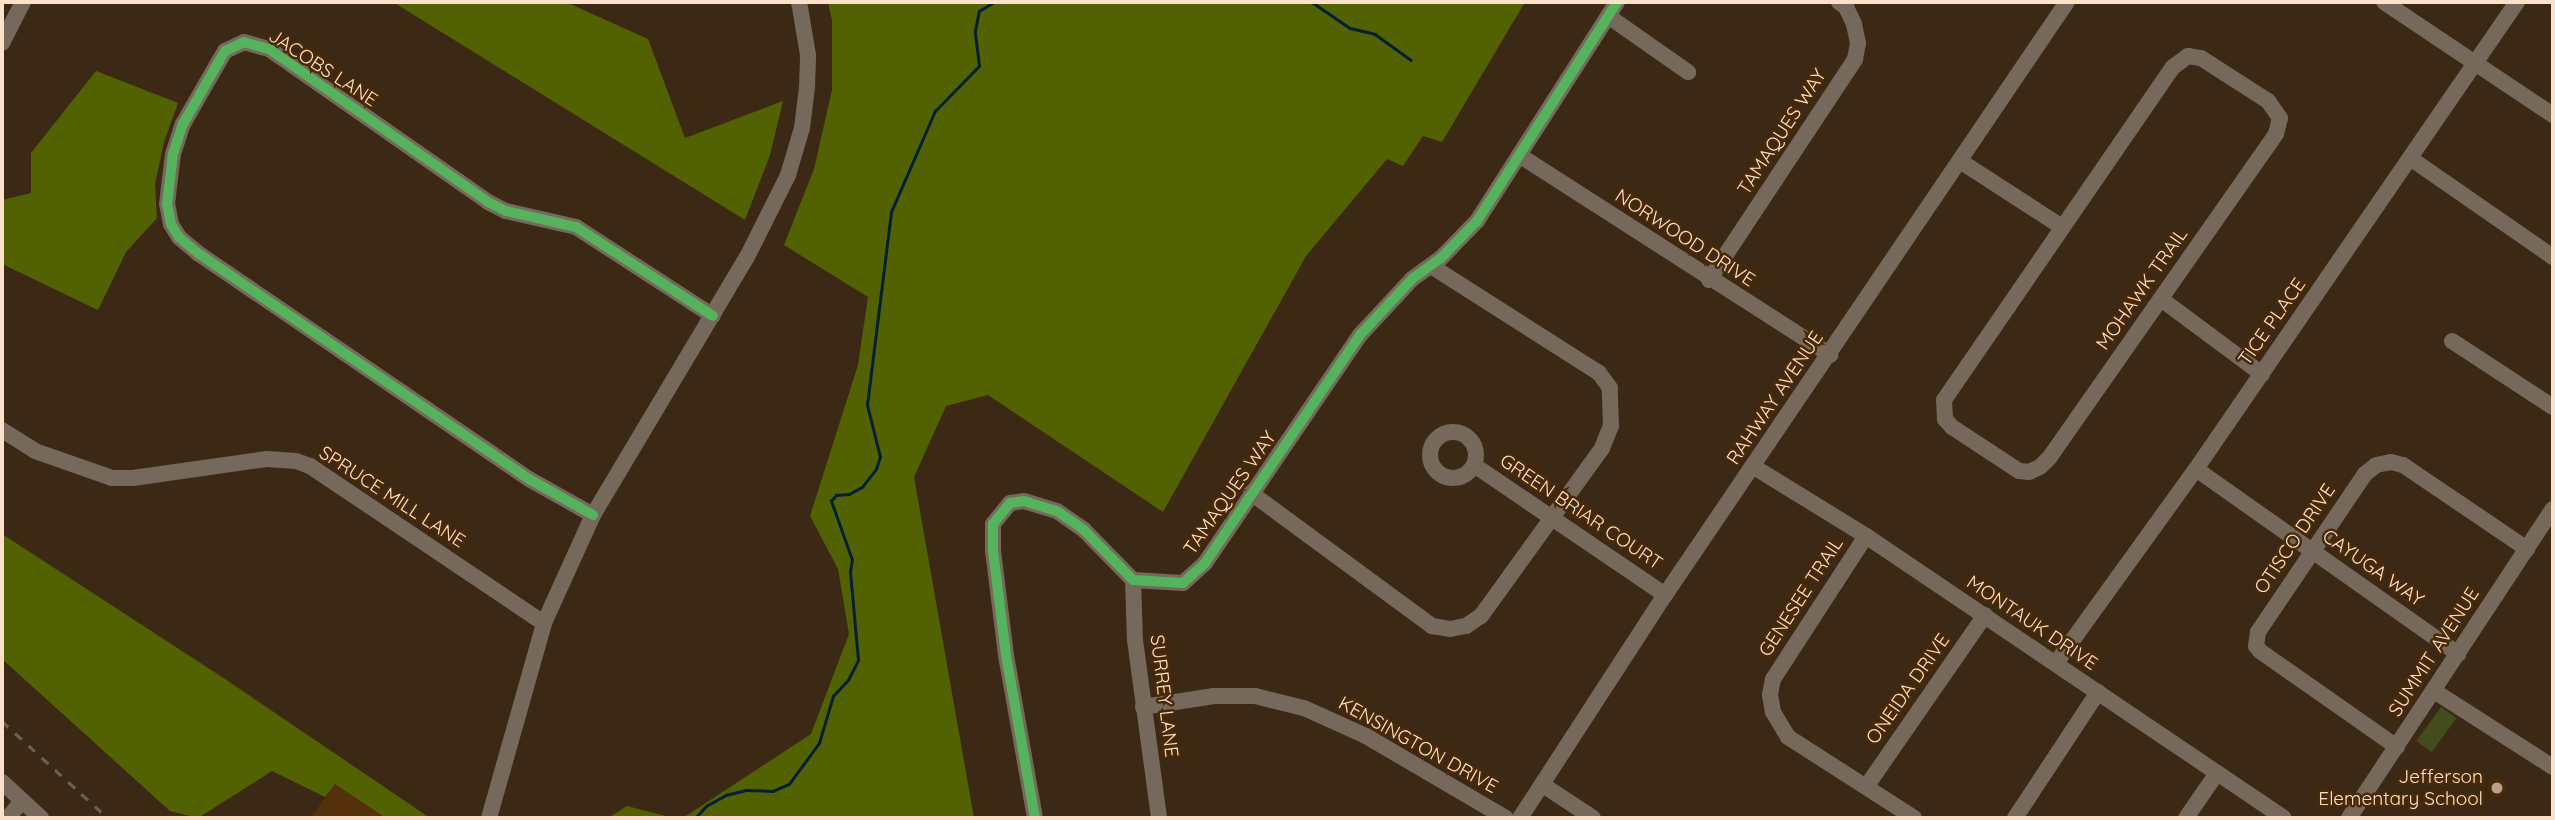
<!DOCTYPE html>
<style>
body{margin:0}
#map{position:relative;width:2555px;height:820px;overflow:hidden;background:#3b2915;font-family:Quicksand,sans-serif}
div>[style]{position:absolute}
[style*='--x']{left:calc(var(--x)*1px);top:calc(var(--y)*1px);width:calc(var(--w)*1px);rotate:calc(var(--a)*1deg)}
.built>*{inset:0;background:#54310b}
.green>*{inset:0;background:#434c1d;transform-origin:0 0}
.forest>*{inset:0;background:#526203}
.stream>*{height:2.5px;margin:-1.25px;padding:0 1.25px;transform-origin:1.25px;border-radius:1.25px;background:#052034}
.minor>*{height:16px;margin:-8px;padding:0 8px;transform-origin:8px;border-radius:8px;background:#76685b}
.minor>.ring{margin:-8px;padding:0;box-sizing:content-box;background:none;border:16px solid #76685b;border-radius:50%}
.rail>*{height:2.5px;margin-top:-1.25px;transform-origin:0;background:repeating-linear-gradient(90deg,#6e5f50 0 9px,transparent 0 18px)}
.cycleway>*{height:10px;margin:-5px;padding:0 5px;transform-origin:5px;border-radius:5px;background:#56b35d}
.dots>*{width:19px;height:19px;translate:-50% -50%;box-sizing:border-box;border:4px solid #4a2a06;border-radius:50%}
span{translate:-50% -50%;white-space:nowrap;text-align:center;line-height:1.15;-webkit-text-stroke:5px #4a2a06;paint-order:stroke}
.street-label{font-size:19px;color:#fce1ca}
.poi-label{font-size:19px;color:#fce1ca}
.right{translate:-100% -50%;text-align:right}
.frame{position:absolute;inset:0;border:4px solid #fce1ca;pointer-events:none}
</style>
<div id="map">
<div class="built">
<i style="clip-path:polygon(335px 783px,386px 818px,311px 818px)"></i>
</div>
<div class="green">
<i style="left:2441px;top:707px;width:19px;height:42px;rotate:36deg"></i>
</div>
<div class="forest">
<i style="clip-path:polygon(393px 2px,566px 2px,648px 39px,685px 138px,783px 101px,770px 155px,745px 220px)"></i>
<i style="clip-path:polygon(828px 2px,1525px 2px,1442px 142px,1423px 136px,1403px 166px,1387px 159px,1306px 256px,1163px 512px,988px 395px,946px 406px,914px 477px,974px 818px,683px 818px,811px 734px,849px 634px,838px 569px,810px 516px,858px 365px,868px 297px,784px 245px,814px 169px,832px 90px,832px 20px)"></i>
<i style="clip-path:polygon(96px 71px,178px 103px,164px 142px,155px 184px,157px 218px,126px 252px,98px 310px,2px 264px,2px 200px,31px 193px,31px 153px)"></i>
<i style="clip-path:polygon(2px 534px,225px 679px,430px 818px,386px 818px,335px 784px,325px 797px,272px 771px,198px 818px,170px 811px,2px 659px)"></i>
<i style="clip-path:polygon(627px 806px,674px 818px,608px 818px)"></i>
</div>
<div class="stream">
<i style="--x:1312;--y:2;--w:46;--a:34.4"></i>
<i style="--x:1350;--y:28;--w:26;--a:13"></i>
<i style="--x:1375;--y:34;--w:44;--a:35.8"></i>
<i style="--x:695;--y:818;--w:16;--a:-47"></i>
<i style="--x:706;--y:806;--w:23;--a:-29"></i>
<i style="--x:726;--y:795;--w:21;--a:-14"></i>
<i style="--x:746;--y:790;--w:27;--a:2"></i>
<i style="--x:773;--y:791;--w:17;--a:-24"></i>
<i style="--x:789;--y:784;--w:51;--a:-53.8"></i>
<i style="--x:819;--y:743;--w:49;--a:-73.4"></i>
<i style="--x:833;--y:696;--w:22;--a:-47"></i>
<i style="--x:848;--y:680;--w:22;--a:-63"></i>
<i style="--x:858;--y:660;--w:88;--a:-95.2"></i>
<i style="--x:850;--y:572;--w:12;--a:-81"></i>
<i style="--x:852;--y:560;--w:63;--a:-109.6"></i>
<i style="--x:831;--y:501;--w:8;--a:-50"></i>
<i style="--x:836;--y:495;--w:13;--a:-4"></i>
<i style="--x:849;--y:494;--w:15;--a:-28"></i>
<i style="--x:862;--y:487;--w:23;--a:-52"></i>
<i style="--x:876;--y:469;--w:13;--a:-72"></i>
<i style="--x:880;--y:457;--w:54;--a:-104"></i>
<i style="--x:867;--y:405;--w:194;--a:-82.9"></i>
<i style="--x:891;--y:212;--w:110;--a:-66.5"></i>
<i style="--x:935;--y:111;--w:63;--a:-45.6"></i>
<i style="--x:979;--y:66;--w:35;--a:-97"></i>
<i style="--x:975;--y:31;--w:20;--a:-79"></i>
<i style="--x:979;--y:11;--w:17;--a:-31"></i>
</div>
<div class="minor">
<i style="--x:2384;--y:2;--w:203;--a:33.8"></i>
<i style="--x:1608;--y:16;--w:98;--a:35"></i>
<i style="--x:2;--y:43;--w:46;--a:-62.9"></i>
<i style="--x:2188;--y:56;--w:13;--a:9"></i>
<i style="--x:2201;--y:58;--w:80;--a:32.7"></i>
<i style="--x:2268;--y:101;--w:21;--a:55"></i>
<i style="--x:2280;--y:118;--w:16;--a:104"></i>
<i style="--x:2276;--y:134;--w:394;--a:125"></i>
<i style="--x:2050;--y:457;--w:14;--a:135"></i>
<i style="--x:2040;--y:467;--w:12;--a:156"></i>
<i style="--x:2029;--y:472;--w:10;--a:-174"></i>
<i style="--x:2019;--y:471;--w:80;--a:-146.7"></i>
<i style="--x:1952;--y:427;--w:11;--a:-131"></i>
<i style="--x:1945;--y:419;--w:19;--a:-93"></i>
<i style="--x:1944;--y:400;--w:404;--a:-55.5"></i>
<i style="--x:2173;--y:67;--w:19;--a:-36"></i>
<i style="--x:1519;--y:155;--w:370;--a:32.7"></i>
<i style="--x:2410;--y:158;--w:174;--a:34.7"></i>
<i style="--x:1960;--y:161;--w:121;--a:32.9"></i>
<i style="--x:1709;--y:280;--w:265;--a:-56.5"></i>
<i style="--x:1855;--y:59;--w:16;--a:-79"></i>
<i style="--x:1858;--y:43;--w:19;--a:-102"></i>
<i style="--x:1854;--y:24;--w:19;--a:-115"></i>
<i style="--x:1846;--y:7;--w:9;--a:-144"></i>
<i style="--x:2161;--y:299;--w:126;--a:36.6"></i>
<i style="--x:2452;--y:341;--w:121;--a:33.2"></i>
<i style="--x:2;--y:430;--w:39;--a:32"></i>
<i style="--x:35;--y:451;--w:82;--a:19.3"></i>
<i style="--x:112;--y:478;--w:21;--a:0"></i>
<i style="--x:133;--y:478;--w:135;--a:-8.1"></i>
<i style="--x:267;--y:459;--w:29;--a:4"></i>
<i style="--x:296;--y:461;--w:15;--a:20"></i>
<i style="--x:310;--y:466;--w:282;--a:33.9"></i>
<i class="ring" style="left:1430px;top:432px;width:30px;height:30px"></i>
<i style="--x:1474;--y:465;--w:231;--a:34.2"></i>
<i style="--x:1754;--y:467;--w:132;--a:31.6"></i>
<i style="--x:1866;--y:536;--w:504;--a:34.01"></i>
<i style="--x:2196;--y:469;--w:321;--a:35.2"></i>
<i style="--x:1251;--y:493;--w:225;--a:36.3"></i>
<i style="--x:1432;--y:626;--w:18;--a:9"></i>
<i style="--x:1450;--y:629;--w:16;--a:-11"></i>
<i style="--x:1466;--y:626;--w:18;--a:-34"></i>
<i style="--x:1481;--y:616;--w:207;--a:-54.2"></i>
<i style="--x:1602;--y:448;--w:24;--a:-68"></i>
<i style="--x:1611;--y:426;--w:38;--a:-92"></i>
<i style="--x:1610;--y:388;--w:19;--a:-126"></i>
<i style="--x:1599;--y:373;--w:199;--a:-147.5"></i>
<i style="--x:593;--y:515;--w:73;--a:-150.6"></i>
<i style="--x:529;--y:479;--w:399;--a:-145.7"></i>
<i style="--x:199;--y:254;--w:26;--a:-140"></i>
<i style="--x:179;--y:237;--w:15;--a:-122"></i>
<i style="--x:171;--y:224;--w:20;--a:-101"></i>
<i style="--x:167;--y:204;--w:50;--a:-83.2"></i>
<i style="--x:173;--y:154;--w:32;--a:-72"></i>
<i style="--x:183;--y:124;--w:70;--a:-60.2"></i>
<i style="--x:218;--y:63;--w:14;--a:-60"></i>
<i style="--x:225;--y:51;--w:21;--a:-25"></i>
<i style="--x:244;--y:42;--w:26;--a:16"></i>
<i style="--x:269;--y:49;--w:267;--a:34.9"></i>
<i style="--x:488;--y:202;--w:20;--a:27"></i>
<i style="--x:506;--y:211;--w:72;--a:12.9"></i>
<i style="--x:576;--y:227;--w:163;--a:33"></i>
<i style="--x:1866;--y:536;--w:171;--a:123"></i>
<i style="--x:1773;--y:679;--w:16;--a:101"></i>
<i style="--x:1770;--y:695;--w:17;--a:80"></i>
<i style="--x:1773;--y:712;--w:29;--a:59"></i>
<i style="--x:1788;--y:737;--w:150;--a:32.7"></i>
<i style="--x:1133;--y:580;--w:60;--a:88.1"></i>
<i style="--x:1135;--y:640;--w:180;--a:82.3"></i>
<i style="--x:2056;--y:663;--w:239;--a:-54.2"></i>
<i style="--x:2196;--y:469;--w:567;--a:-55.5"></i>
<i style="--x:2434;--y:691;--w:141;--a:32.6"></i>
<i style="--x:1143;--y:707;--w:72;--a:-8.8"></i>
<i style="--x:1214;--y:696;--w:41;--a:0"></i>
<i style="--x:1255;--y:696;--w:50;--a:13.8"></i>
<i style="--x:1304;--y:708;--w:68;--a:24.3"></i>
<i style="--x:1366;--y:736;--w:162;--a:30.4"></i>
<i style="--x:2397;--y:747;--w:167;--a:-145"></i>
<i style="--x:2260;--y:651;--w:6;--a:-129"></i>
<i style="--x:2256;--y:646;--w:14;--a:-82"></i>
<i style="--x:2258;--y:632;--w:191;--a:-55.9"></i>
<i style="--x:2365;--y:474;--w:14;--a:-39"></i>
<i style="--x:2376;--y:465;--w:15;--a:-11"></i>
<i style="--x:2391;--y:462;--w:12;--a:14"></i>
<i style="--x:2403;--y:465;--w:150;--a:34.1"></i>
<i style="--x:2;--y:782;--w:53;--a:42.7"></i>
<i style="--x:1543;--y:785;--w:60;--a:33.4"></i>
<i style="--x:1866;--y:787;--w:209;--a:-55.3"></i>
<i style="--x:8;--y:818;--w:22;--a:-51"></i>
<i style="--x:489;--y:818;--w:203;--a:-74.2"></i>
<i style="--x:544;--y:623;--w:119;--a:-65.6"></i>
<i style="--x:593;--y:515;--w:300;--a:-59.2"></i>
<i style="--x:747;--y:257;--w:92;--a:-63.4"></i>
<i style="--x:788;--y:175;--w:49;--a:-73.4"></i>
<i style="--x:802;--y:128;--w:41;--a:-83"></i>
<i style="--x:807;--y:87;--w:32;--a:-88"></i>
<i style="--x:808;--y:55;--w:54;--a:-99.6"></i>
<i style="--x:1035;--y:818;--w:166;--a:-100.1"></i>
<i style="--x:1006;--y:655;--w:106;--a:-97.1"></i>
<i style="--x:993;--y:550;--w:26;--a:-90"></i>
<i style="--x:993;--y:524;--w:27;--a:-51"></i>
<i style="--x:1010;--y:503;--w:14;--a:-8"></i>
<i style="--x:1024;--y:501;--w:34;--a:17"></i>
<i style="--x:1057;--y:511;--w:33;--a:35"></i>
<i style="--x:1084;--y:530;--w:70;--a:45.6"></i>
<i style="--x:1133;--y:580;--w:50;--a:3.4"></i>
<i style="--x:1183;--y:583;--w:30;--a:-42"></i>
<i style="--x:1205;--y:563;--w:276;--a:-55.8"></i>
<i style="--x:1360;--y:335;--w:76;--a:-47.1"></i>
<i style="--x:1412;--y:279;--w:34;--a:-36"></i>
<i style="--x:1440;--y:259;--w:53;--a:-45.8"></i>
<i style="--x:1477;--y:221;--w:260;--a:-57.4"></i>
<i style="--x:1520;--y:818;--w:266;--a:-57"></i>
<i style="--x:1665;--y:595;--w:716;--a:-55.87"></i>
<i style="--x:2015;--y:818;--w:151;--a:-56.6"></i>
<i style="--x:2186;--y:818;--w:55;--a:-55.4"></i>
<i style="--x:2349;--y:818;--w:370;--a:-56.6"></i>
</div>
<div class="rail">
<i style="--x:2;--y:721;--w:144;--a:42.5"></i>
</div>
<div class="cycleway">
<i style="--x:593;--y:515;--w:73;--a:-150.6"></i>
<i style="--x:529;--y:479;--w:399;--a:-145.7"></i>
<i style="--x:199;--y:254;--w:26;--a:-140"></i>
<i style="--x:179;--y:237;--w:15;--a:-122"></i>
<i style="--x:171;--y:224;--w:20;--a:-101"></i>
<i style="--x:167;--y:204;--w:50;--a:-83.2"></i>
<i style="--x:173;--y:154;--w:32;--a:-72"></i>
<i style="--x:183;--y:124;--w:70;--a:-60.2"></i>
<i style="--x:218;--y:63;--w:14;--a:-60"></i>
<i style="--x:225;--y:51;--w:21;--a:-25"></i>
<i style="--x:244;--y:42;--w:26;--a:16"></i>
<i style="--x:269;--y:49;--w:267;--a:34.9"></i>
<i style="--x:488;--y:202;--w:20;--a:27"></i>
<i style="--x:506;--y:211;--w:72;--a:12.9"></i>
<i style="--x:576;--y:227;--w:163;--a:33"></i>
<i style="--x:1035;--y:818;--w:166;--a:-100.1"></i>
<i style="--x:1006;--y:655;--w:106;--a:-97.1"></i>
<i style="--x:993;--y:550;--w:26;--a:-90"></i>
<i style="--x:993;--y:524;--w:27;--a:-51"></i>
<i style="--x:1010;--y:503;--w:14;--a:-8"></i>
<i style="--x:1024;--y:501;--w:34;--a:17"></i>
<i style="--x:1057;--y:511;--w:33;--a:35"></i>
<i style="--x:1084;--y:530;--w:70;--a:45.6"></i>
<i style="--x:1133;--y:580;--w:50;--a:3.4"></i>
<i style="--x:1183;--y:583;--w:30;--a:-42"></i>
<i style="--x:1205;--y:563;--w:276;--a:-55.8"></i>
<i style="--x:1360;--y:335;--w:76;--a:-47.1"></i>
<i style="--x:1412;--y:279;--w:34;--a:-36"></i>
<i style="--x:1440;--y:259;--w:53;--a:-45.8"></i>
<i style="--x:1477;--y:221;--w:260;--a:-57.4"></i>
</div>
<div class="dots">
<i style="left:2497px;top:788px;background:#b8a18b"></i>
</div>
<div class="street-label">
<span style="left:323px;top:68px;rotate:33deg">JACOBS LANE</span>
<span style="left:1782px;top:132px;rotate:-57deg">TAMAQUES WAY</span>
<span style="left:1685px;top:238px;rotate:33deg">NORWOOD DRIVE</span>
<span style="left:2142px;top:289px;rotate:-55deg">MOHAWK TRAIL</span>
<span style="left:2272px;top:322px;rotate:-55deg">TICE PLACE</span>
<span style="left:1775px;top:398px;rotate:-56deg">RAHWAY AVENUE</span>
<span style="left:1230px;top:493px;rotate:-55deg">TAMAQUES WAY</span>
<span style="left:392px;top:497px;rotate:33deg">SPRUCE MILL LANE</span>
<span style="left:1581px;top:512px;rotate:34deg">GREEN BRIAR COURT</span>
<span style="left:2295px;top:539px;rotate:-56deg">OTISCO DRIVE</span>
<span style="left:2373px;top:568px;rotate:35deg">CAYUGA WAY</span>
<span style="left:1801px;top:597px;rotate:-57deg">GENESEE TRAIL</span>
<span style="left:2032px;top:623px;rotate:34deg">MONTAUK DRIVE</span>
<span style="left:2434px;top:652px;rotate:-57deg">SUMMIT AVENUE</span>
<span style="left:1908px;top:689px;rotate:-55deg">ONEIDA DRIVE</span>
<span style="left:1164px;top:696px;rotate:83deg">SURREY LANE</span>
<span style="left:1418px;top:745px;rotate:29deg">KENSINGTON DRIVE</span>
</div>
<div class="poi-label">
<span class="right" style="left:2483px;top:788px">Jefferson<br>Elementary School</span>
</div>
<div class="frame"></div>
</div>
